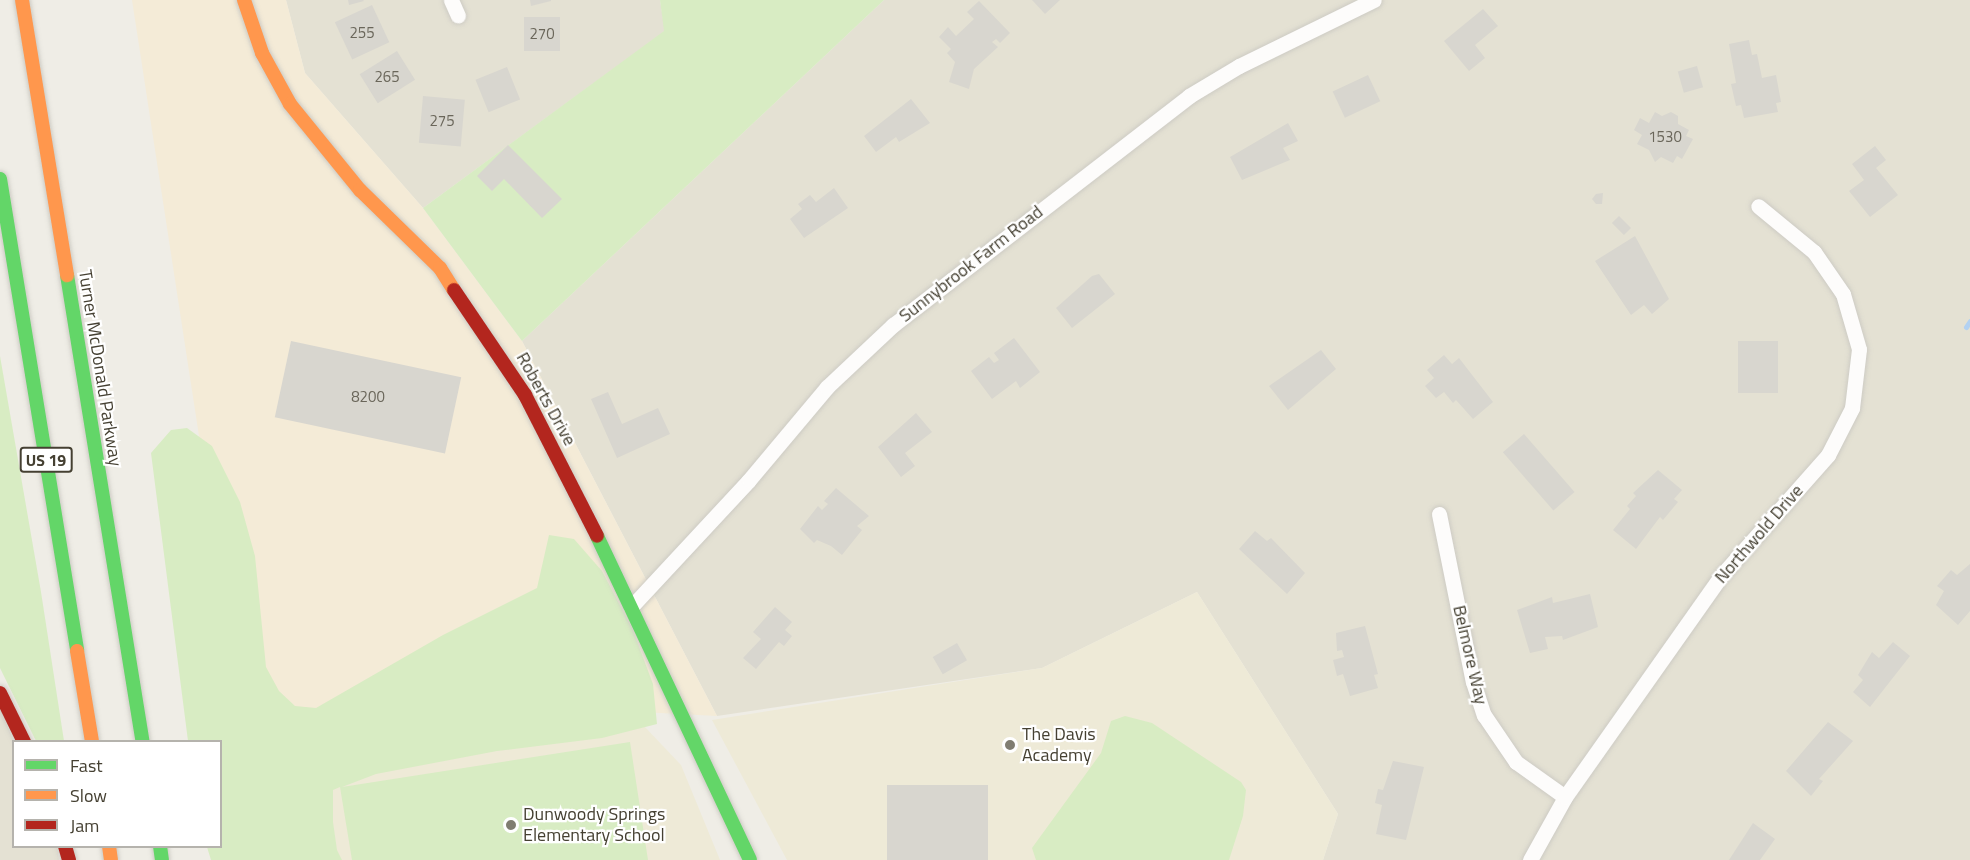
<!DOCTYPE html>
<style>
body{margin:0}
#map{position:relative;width:1970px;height:860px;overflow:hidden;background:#efede6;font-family:"Titillium Web",sans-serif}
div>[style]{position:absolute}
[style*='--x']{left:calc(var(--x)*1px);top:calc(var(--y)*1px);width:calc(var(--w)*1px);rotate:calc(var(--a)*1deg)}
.residential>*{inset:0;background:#e4e1d3}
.commercial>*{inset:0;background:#f4ebd7}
.education>*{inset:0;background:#eeead7}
.green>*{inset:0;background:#d8ecc3}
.stream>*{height:5px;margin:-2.5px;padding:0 2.5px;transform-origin:2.5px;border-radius:2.5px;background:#b2d1f1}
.building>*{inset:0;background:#d8d6cf;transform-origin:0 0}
.roads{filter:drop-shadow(0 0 2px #cdcbc4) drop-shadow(0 0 2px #cdcbc4)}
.street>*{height:15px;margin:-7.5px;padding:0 7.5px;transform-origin:7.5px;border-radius:7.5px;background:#fdfcfb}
.fast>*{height:14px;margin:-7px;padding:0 7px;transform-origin:7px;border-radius:7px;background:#63d668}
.slow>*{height:14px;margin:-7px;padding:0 7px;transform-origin:7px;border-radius:7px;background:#ff974d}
.jam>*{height:14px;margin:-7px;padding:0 7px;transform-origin:7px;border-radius:7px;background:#b3261e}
.dots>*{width:16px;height:16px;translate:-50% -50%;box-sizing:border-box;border:3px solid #fff;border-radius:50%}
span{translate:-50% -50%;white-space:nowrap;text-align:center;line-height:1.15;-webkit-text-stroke:4.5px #fff;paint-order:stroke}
.number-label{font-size:15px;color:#6a665a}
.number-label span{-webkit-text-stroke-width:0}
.shield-label span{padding:2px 4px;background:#fff;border:2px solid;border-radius:4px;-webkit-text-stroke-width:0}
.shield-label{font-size:16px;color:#454032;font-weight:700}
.street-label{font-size:18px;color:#454032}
.poi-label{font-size:18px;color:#454032}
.left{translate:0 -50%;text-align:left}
.legend{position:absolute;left:12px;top:740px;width:210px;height:108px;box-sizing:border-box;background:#fff;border:2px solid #b5b3ad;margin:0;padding:8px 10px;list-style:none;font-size:18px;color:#454032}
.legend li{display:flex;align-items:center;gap:12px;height:30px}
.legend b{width:30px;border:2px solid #b5b3ad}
</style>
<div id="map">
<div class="residential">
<i style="clip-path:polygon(286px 0,660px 0,665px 31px,423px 208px,305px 73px)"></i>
<i style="clip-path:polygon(884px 0,1970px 0,1970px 860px,1323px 860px,1338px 814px,1197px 592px,1042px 668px,717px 716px,522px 341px)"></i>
<i style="clip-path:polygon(0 708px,14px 742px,14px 846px,57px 847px,59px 860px,0 860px)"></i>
</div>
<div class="commercial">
<i style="clip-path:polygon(132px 0,286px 0,305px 73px,423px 208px,522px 341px,717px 716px,641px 712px,250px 768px)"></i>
</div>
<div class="education">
<i style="clip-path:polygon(1197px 592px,1338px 814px,1323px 860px,787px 860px,712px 720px,1042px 668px)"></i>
<i style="clip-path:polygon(644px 726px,681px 765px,720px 860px,316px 860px,316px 790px,355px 768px)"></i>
</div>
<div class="green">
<i style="clip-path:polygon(660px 0,884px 0,522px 341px,423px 208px,664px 31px)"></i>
<i style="clip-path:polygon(0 356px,41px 592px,64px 741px,36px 741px,0 668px)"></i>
<i style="clip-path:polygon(187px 428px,212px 446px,240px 502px,255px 556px,266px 667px,279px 691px,295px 706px,316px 708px,443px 635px,537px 588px,549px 535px,574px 539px,602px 571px,632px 628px,653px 684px,657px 724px,602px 738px,497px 751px,376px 774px,342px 787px,630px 742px,648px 860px,352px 860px,340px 787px,333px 790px,333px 822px,337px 850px,342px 860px,211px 860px,207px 847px,220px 846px,220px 742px,188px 741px,151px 453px,171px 430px)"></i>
<i style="clip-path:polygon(1125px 716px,1152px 723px,1241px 782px,1246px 790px,1243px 816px,1229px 860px,1036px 860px,1032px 848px,1101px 753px,1111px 721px)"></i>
</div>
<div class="stream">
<i style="--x:1966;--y:327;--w:7;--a:-56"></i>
</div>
<div class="building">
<i style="clip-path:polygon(348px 0,363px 0,364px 1px,349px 5px)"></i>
<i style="clip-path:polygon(530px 0,551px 0,551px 1px,531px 6px)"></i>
<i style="clip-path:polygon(1032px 0,1060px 0,1045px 14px)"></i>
<i style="clip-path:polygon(979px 1px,1010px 33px,1000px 43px,996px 39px,992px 42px,998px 47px,974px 69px,969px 89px,949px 82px,955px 62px,947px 53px,951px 49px,939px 37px,948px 27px,956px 36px,974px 19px,967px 12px)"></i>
<i style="left:372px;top:5px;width:41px;height:41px;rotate:65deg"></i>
<i style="clip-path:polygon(1483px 9px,1498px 26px,1475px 45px,1485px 58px,1469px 71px,1444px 41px)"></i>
<i style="left:524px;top:17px;width:36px;height:34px"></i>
<i style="clip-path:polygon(1749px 40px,1752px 55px,1757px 54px,1762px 78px,1776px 75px,1781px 102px,1776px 103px,1778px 112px,1744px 118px,1741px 105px,1736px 106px,1731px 84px,1736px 83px,1729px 44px)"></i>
<i style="left:397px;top:51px;width:34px;height:44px;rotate:58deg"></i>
<i style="left:1697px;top:66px;width:22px;height:20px;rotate:74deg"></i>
<i style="left:507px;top:67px;width:35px;height:34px;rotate:68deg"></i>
<i style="left:1368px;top:75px;width:29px;height:39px;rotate:65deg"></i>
<i style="left:423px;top:96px;width:42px;height:47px;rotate:5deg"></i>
<i style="clip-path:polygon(911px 99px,930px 123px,899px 142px,896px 137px,876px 152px,864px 136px)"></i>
<i style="clip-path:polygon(1655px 112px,1662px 116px,1671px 112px,1678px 116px,1678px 124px,1689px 130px,1686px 136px,1693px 139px,1682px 159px,1677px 156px,1673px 163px,1661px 157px,1655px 162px,1649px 150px,1637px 144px,1642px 135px,1634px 130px,1640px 118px,1649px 123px)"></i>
<i style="clip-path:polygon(1288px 123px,1298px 141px,1283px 148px,1290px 160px,1242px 180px,1230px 157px)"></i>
<i style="clip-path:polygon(508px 145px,562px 199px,542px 218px,504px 179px,492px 191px,477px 176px)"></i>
<i style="clip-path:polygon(1875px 146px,1886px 160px,1876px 168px,1898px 195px,1870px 217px,1849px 191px,1864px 180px,1852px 164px)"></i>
<i style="clip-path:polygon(834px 188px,848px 208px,804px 238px,790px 219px,802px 209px,798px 204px,810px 195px,816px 202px)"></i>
<i style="clip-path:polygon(1603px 193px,1602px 204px,1596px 204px,1592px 199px,1596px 194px)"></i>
<i style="left:1619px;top:216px;width:17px;height:10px;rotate:45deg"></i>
<i style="clip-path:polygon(1635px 236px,1669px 299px,1652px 314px,1644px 305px,1631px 315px,1595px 261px)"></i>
<i style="clip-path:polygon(1099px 274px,1115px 294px,1072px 328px,1056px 308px,1092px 276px)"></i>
<i style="clip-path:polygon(1014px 338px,1040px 372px,1020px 388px,1016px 381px,992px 399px,971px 371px,989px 357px,994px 363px,999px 360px,994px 353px)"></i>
<i style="left:291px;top:341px;width:174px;height:78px;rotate:12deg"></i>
<i style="left:1738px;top:341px;width:40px;height:52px"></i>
<i style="clip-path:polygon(1321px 350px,1336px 369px,1288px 410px,1269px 386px)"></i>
<i style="clip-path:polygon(1444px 355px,1452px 364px,1459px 358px,1493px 402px,1473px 419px,1456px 400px,1453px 403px,1444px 392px,1436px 398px,1425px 386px,1434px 378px,1427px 370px)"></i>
<i style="clip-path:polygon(608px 392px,622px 424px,658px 408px,670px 434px,617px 458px,591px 399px)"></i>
<i style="clip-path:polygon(916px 413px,932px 432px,905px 453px,915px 466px,901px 477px,878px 447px)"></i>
<i style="left:1524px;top:434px;width:77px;height:28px;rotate:49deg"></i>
<i style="clip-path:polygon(1658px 470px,1682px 490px,1674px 499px,1678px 502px,1663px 520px,1660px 517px,1636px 549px,1613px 530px,1630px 509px,1627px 506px,1636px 496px,1633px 493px)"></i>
<i style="clip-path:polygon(836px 488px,869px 516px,857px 526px,862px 530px,842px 555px,831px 546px,817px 540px,814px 543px,800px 529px,818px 506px,822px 510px,828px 504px,824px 501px)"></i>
<i style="clip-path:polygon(1255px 531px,1267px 541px,1271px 538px,1305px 573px,1287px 594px,1239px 549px)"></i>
<i style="clip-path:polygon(1970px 564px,1970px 611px,1958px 625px,1936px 605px,1944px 591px,1937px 586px,1951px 570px,1957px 575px)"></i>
<i style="clip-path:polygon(1590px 594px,1598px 627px,1563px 640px,1562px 636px,1545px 637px,1548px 649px,1530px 653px,1517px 610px,1552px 597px,1553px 603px)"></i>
<i style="clip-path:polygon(775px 607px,792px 622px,785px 630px,792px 636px,784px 646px,779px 642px,756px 669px,743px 658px,761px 639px,753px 632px)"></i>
<i style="clip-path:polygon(1365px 626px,1378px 674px,1374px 675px,1378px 688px,1350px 696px,1343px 674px,1337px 676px,1333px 660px,1344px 657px,1342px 650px,1337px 651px,1336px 633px)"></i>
<i style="clip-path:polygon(1893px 642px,1910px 656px,1870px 707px,1853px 692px,1863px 680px,1858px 675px,1872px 652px,1879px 658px)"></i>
<i style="left:957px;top:643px;width:20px;height:28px;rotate:60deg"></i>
<i style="clip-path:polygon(1828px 722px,1853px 741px,1819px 779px,1823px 781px,1811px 796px,1786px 771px)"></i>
<i style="clip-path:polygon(1393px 761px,1424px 767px,1406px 840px,1376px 834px,1382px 805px,1375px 803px,1378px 789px,1383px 790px)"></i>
<i style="left:988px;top:785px;width:75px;height:101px;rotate:90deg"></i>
<i style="clip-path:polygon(1753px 823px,1775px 839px,1760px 860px,1729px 860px)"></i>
</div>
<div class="roads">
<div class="street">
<i style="--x:451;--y:0;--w:17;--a:66"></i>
<i style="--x:1439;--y:514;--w:171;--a:78.6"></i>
<i style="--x:1473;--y:682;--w:35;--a:72"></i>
<i style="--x:1484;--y:715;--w:57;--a:55.8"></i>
<i style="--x:1516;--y:762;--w:60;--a:35.5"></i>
<i style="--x:631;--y:607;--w:173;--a:-47.1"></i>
<i style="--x:749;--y:480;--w:121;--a:-50"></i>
<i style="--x:827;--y:387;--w:91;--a:-43.2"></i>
<i style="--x:893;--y:325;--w:374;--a:-37.7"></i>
<i style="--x:1189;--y:96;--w:58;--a:-31"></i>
<i style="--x:1239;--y:66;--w:150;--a:-26.1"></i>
<i style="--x:1530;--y:860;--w:72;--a:-60.9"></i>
<i style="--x:1565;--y:797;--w:269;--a:-54.8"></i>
<i style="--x:1720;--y:577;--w:163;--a:-48.5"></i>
<i style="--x:1828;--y:455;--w:53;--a:-62.9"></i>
<i style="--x:1852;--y:408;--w:59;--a:-83.2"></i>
<i style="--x:1859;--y:349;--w:57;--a:-106.2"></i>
<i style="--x:1843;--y:294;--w:51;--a:-124.6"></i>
<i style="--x:1814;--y:252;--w:72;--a:-140.6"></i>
</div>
<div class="fast">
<i style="--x:0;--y:179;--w:478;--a:80.7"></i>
<i style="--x:67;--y:275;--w:473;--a:80.8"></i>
<i style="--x:597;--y:536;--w:358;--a:64.7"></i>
<i style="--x:160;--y:846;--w:14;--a:82"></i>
</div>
<div class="slow">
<i style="--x:22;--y:0;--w:279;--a:80.7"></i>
<i style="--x:244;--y:0;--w:56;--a:71.2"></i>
<i style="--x:262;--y:53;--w:58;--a:61.2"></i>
<i style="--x:290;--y:104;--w:111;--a:50.9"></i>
<i style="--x:360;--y:190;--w:112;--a:44.3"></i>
<i style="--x:440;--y:268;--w:26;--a:58"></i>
<i style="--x:77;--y:651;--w:92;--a:80.6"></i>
<i style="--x:109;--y:846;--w:14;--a:82"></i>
</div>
<div class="jam">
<i style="--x:454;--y:290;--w:127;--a:55.9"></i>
<i style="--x:525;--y:395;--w:158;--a:62.9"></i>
<i style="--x:0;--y:693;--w:55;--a:63.9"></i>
<i style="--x:65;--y:846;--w:15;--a:74"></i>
</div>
</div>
<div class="dots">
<i style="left:1010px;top:745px;background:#807d71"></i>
<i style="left:511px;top:825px;background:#807d71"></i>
</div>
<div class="number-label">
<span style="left:362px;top:33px">255</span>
<span style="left:542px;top:34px">270</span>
<span style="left:387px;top:77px">265</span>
<span style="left:442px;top:121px">275</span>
<span style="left:1665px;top:137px">1530</span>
<span style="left:368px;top:397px">8200</span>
</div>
<div class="shield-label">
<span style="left:46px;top:460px">US 19</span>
</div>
<div class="street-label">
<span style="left:971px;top:264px;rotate:-38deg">Sunnybrook Farm Road</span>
<span style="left:100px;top:368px;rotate:81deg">Turner McDonald Parkway</span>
<span style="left:546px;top:399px;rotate:61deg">Roberts Drive</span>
<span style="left:1759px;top:534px;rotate:-49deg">Northwold Drive</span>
<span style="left:1470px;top:655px;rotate:77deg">Belmore Way</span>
</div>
<div class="poi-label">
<span class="left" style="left:1022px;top:745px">The Davis<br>Academy</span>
<span class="left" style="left:523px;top:825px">Dunwoody Springs<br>Elementary School</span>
</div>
<ul class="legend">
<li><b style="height:8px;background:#63d668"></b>Fast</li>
<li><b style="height:8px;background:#ff974d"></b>Slow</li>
<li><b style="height:8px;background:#b3261e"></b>Jam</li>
</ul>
</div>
